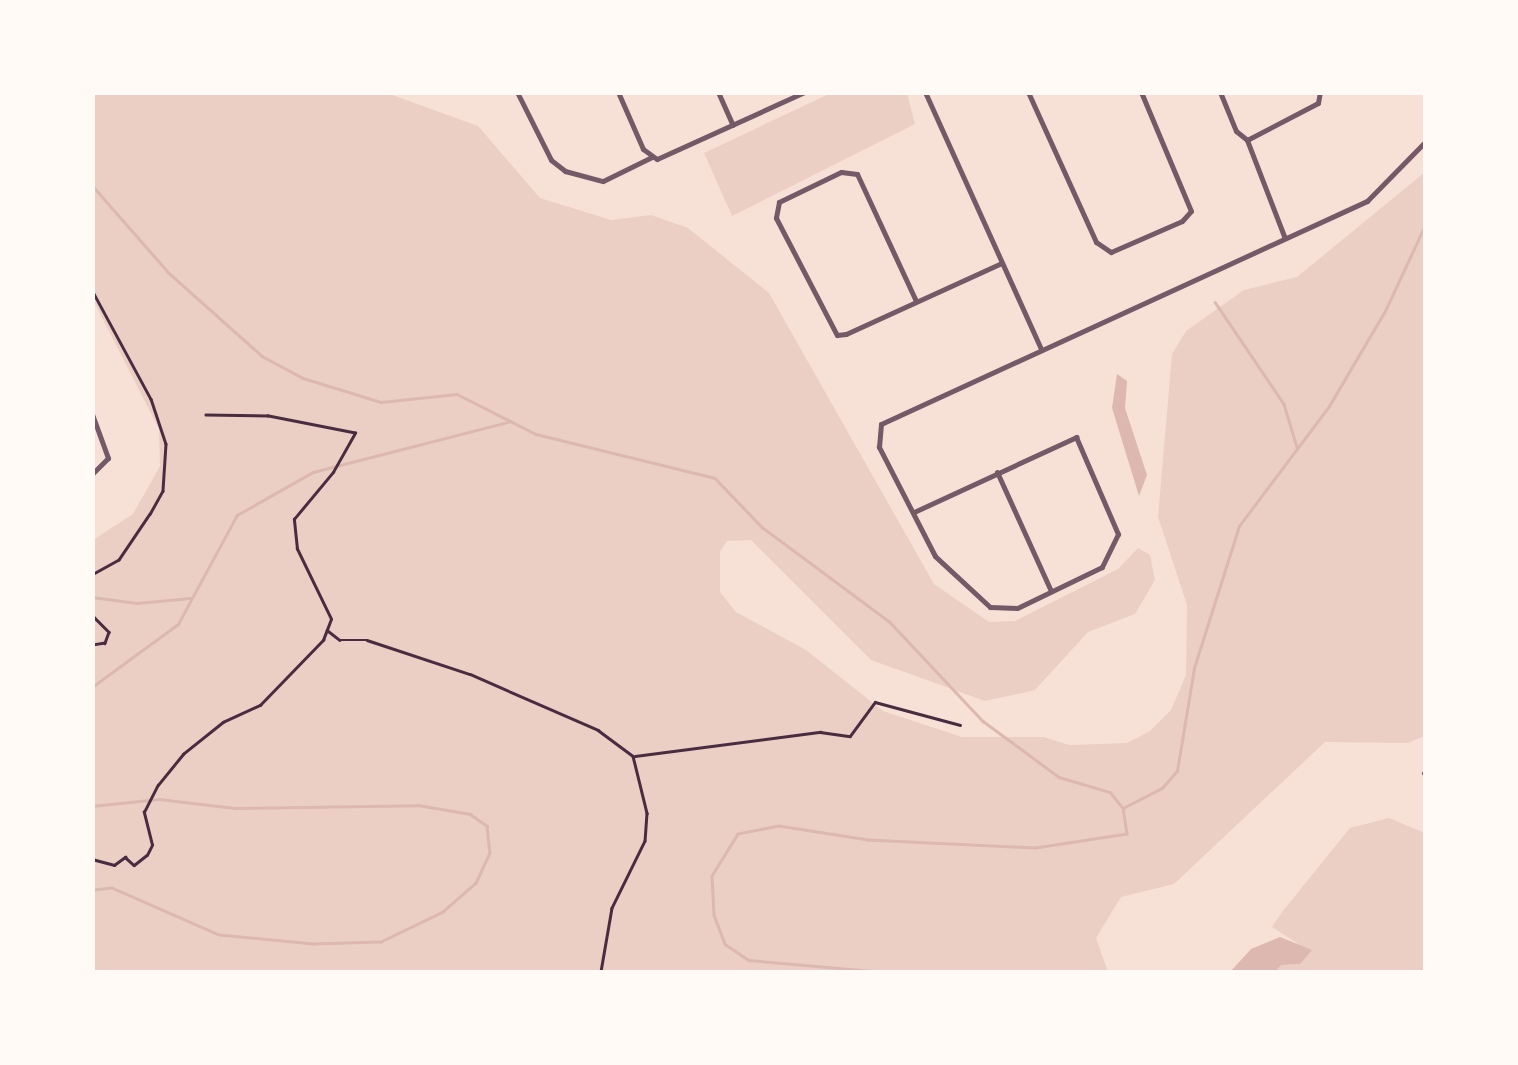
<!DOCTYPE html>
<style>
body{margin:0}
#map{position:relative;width:1518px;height:1065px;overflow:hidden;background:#f7e1d7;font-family:"Alegreya Sans",sans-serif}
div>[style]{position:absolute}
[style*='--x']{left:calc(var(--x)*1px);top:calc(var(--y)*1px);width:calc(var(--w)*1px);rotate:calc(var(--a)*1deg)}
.green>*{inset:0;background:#ebcfc5}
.water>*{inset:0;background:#dcb8b0}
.stream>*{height:2.5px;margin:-1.25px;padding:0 1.25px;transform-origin:1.25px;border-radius:1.25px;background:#dcb8b0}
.path>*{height:2.5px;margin:-1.25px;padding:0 1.25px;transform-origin:1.25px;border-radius:1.25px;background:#4a2c40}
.minor>*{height:5px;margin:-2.5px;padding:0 2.5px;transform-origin:2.5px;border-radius:2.5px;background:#755966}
span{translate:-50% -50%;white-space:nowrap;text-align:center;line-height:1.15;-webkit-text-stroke:8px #fffaf5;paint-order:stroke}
.frame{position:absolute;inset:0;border:95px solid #fffaf5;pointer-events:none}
</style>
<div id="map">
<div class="green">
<i style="clip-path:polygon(93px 93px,387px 93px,478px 126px,540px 198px,611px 220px,651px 215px,688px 228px,769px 293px,934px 584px,989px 622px,1015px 621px,1118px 569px,1138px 548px,1150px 555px,1155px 580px,1135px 614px,1088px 632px,1035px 690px,985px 701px,871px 660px,751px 540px,727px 541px,720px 552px,720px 592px,736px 612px,806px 650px,883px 711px,962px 737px,1044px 737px,1069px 745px,1127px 743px,1150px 731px,1171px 710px,1186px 675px,1187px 605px,1158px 517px,1172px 354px,1186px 331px,1244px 290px,1297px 277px,1425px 172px,1425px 736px,1407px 743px,1325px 742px,1174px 884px,1121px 897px,1096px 938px,1108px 972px,93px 972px,93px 540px,133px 514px,160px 466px,159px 429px,93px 300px)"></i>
<i style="clip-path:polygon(831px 93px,907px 93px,915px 124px,732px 216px,704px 153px)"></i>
<i style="clip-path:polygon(1389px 818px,1425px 833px,1425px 972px,1275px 972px,1280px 965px,1300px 964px,1297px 943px,1272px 927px,1282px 912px,1350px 828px)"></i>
</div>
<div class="water">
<i style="clip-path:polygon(1117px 374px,1127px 381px,1125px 408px,1147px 475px,1139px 496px,1112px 408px)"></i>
<i style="clip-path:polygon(1280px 937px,1312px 950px,1300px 964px,1281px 965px,1275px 972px,1230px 972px,1251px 949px)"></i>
</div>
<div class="stream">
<i style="--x:92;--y:185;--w:117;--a:48.8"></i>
<i style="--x:169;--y:273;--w:125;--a:41.7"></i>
<i style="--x:262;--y:356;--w:47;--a:28.2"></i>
<i style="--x:303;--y:378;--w:82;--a:17.1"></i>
<i style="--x:381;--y:402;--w:76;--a:-6"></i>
<i style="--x:457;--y:394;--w:89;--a:26.9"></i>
<i style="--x:536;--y:434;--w:184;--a:13.8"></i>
<i style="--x:715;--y:478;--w:68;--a:46.2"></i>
<i style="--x:762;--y:527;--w:159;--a:36.6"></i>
<i style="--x:890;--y:622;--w:136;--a:46.8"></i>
<i style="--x:983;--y:721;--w:94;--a:36.4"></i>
<i style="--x:1059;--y:777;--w:53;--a:16.4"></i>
<i style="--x:1110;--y:792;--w:21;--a:51"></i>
<i style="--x:1123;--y:808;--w:26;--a:81"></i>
<i style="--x:1127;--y:834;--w:92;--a:171.3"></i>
<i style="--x:1036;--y:848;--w:168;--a:-177.3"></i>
<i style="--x:868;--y:840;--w:90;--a:-171.1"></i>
<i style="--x:779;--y:826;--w:42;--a:169"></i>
<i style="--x:738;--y:834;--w:49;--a:121.8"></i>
<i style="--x:712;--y:876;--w:39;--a:87"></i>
<i style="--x:714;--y:915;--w:31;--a:69"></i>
<i style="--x:725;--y:944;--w:29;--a:34"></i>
<i style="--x:749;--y:960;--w:135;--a:5.1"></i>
<i style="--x:1215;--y:302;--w:123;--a:55.9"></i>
<i style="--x:1284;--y:404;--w:45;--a:73.2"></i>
<i style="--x:92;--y:597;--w:45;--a:7.6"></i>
<i style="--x:137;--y:603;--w:53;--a:-5.4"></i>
<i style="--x:92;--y:687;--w:107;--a:-36.2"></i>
<i style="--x:178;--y:624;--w:124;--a:-61.6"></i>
<i style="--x:237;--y:515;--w:87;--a:-29.5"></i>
<i style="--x:313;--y:472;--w:204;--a:-14.4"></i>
<i style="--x:92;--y:806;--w:67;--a:-6"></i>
<i style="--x:159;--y:799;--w:78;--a:6.7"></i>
<i style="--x:236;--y:808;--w:182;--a:-0.9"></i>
<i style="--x:418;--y:805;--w:53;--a:9.8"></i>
<i style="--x:470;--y:814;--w:21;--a:35"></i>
<i style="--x:487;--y:826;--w:27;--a:84"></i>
<i style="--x:490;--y:853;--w:33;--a:115"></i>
<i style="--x:476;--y:883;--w:44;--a:138.7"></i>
<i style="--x:443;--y:912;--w:69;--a:154.2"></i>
<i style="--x:381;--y:942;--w:68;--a:178.3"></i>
<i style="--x:313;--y:944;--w:94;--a:-174.5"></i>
<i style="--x:219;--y:935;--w:117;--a:-156.3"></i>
<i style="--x:112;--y:888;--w:20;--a:174"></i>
<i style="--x:1123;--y:808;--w:44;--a:-27.1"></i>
<i style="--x:1162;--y:788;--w:23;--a:-49"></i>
<i style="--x:1177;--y:771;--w:104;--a:-80.6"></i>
<i style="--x:1194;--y:668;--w:149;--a:-72.4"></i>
<i style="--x:1239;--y:526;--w:150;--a:-53.1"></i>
<i style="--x:1329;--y:406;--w:110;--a:-59.5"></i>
<i style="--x:1385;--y:311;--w:97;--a:-65"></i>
</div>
<div class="path">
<i style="--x:92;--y:290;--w:124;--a:61.6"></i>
<i style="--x:151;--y:399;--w:47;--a:71.6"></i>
<i style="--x:166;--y:444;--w:47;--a:93.7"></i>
<i style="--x:163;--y:491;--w:26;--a:119"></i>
<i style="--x:150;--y:514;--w:55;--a:124"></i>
<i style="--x:119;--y:560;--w:31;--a:151"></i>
<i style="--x:92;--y:615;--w:24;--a:45"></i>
<i style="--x:109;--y:632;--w:12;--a:110"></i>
<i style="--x:105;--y:643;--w:13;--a:171"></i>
<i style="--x:327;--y:630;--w:16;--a:38"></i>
<i style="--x:340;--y:640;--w:27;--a:0"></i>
<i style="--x:367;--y:640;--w:108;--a:18.3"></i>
<i style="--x:470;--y:674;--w:140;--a:23.6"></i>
<i style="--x:598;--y:730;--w:44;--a:36.6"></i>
<i style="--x:633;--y:756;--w:59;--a:76.2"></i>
<i style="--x:647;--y:813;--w:28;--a:94"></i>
<i style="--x:645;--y:841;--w:75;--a:116.2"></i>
<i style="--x:612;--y:908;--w:65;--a:99.8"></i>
<i style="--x:635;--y:756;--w:187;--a:-7.4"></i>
<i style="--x:820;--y:732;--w:30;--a:8"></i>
<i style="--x:850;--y:736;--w:42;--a:-53.7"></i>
<i style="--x:875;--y:702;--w:88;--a:15.1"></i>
<i style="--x:92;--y:859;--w:23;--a:15"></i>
<i style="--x:114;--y:865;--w:14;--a:-36"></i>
<i style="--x:125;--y:857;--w:12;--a:42"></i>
<i style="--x:134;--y:865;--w:16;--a:-38"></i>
<i style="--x:147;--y:855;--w:11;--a:-63"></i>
<i style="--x:152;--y:845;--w:34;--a:-104"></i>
<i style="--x:144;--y:812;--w:30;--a:-63"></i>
<i style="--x:158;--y:785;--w:40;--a:-51"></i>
<i style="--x:183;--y:754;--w:51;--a:-38.7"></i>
<i style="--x:223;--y:722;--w:41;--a:-24.7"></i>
<i style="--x:260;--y:705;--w:91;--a:-45.9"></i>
<i style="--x:323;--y:640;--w:22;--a:-69"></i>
<i style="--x:331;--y:619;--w:78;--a:-115.9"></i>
<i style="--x:297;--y:549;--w:30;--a:-96"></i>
<i style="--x:294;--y:519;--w:61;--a:-50.3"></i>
<i style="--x:333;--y:472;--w:45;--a:-60.6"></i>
<i style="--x:355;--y:433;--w:89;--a:-168.9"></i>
<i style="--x:268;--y:416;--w:62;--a:-179.1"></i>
</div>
<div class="minor">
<i style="--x:517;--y:92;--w:76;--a:63.4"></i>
<i style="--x:551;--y:160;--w:18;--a:38"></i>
<i style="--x:565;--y:171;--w:39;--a:15"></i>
<i style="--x:603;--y:181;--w:55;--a:-26.1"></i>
<i style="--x:618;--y:92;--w:62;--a:66.3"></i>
<i style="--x:643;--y:149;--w:17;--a:36"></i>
<i style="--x:657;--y:159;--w:162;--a:-24.4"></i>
<i style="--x:718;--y:92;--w:36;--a:66"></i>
<i style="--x:925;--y:92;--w:282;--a:65.7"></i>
<i style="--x:1028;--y:92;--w:165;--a:65.6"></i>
<i style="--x:1096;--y:242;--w:18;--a:34"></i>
<i style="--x:1111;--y:252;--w:77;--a:-23.6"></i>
<i style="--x:1182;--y:221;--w:13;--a:-48"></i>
<i style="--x:1191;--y:211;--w:129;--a:-112.8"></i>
<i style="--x:1220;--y:92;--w:42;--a:67.7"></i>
<i style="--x:1236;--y:131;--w:14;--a:39"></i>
<i style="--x:1284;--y:236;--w:103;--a:-111.1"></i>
<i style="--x:1247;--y:140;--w:80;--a:-27.5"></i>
<i style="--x:1318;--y:103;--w:11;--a:-80"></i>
<i style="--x:916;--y:301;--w:140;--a:-114.9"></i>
<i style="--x:857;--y:174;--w:16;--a:-173"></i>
<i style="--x:841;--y:172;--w:69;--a:154.2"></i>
<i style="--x:779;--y:202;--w:16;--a:101"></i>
<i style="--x:776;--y:218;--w:132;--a:62.5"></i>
<i style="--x:837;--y:335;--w:9;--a:-6"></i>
<i style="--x:846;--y:334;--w:171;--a:-24.5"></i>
<i style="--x:92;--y:414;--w:47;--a:70"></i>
<i style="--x:108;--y:458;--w:23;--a:135"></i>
<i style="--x:997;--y:472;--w:131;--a:65.6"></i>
<i style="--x:914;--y:512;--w:179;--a:-24.8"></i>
<i style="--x:1076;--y:437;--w:106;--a:66.6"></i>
<i style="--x:1118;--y:534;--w:37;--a:116"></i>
<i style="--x:1102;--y:567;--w:94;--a:154.2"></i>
<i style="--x:1017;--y:608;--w:27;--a:-178"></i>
<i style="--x:990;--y:607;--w:75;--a:-137.2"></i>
<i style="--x:935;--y:556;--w:123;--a:-117.2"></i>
<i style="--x:879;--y:447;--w:23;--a:-85"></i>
<i style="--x:881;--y:424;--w:535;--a:-24.65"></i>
<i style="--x:1367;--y:201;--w:84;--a:-45.5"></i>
<i style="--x:1424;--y:773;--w:2;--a:27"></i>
</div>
<div class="frame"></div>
</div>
